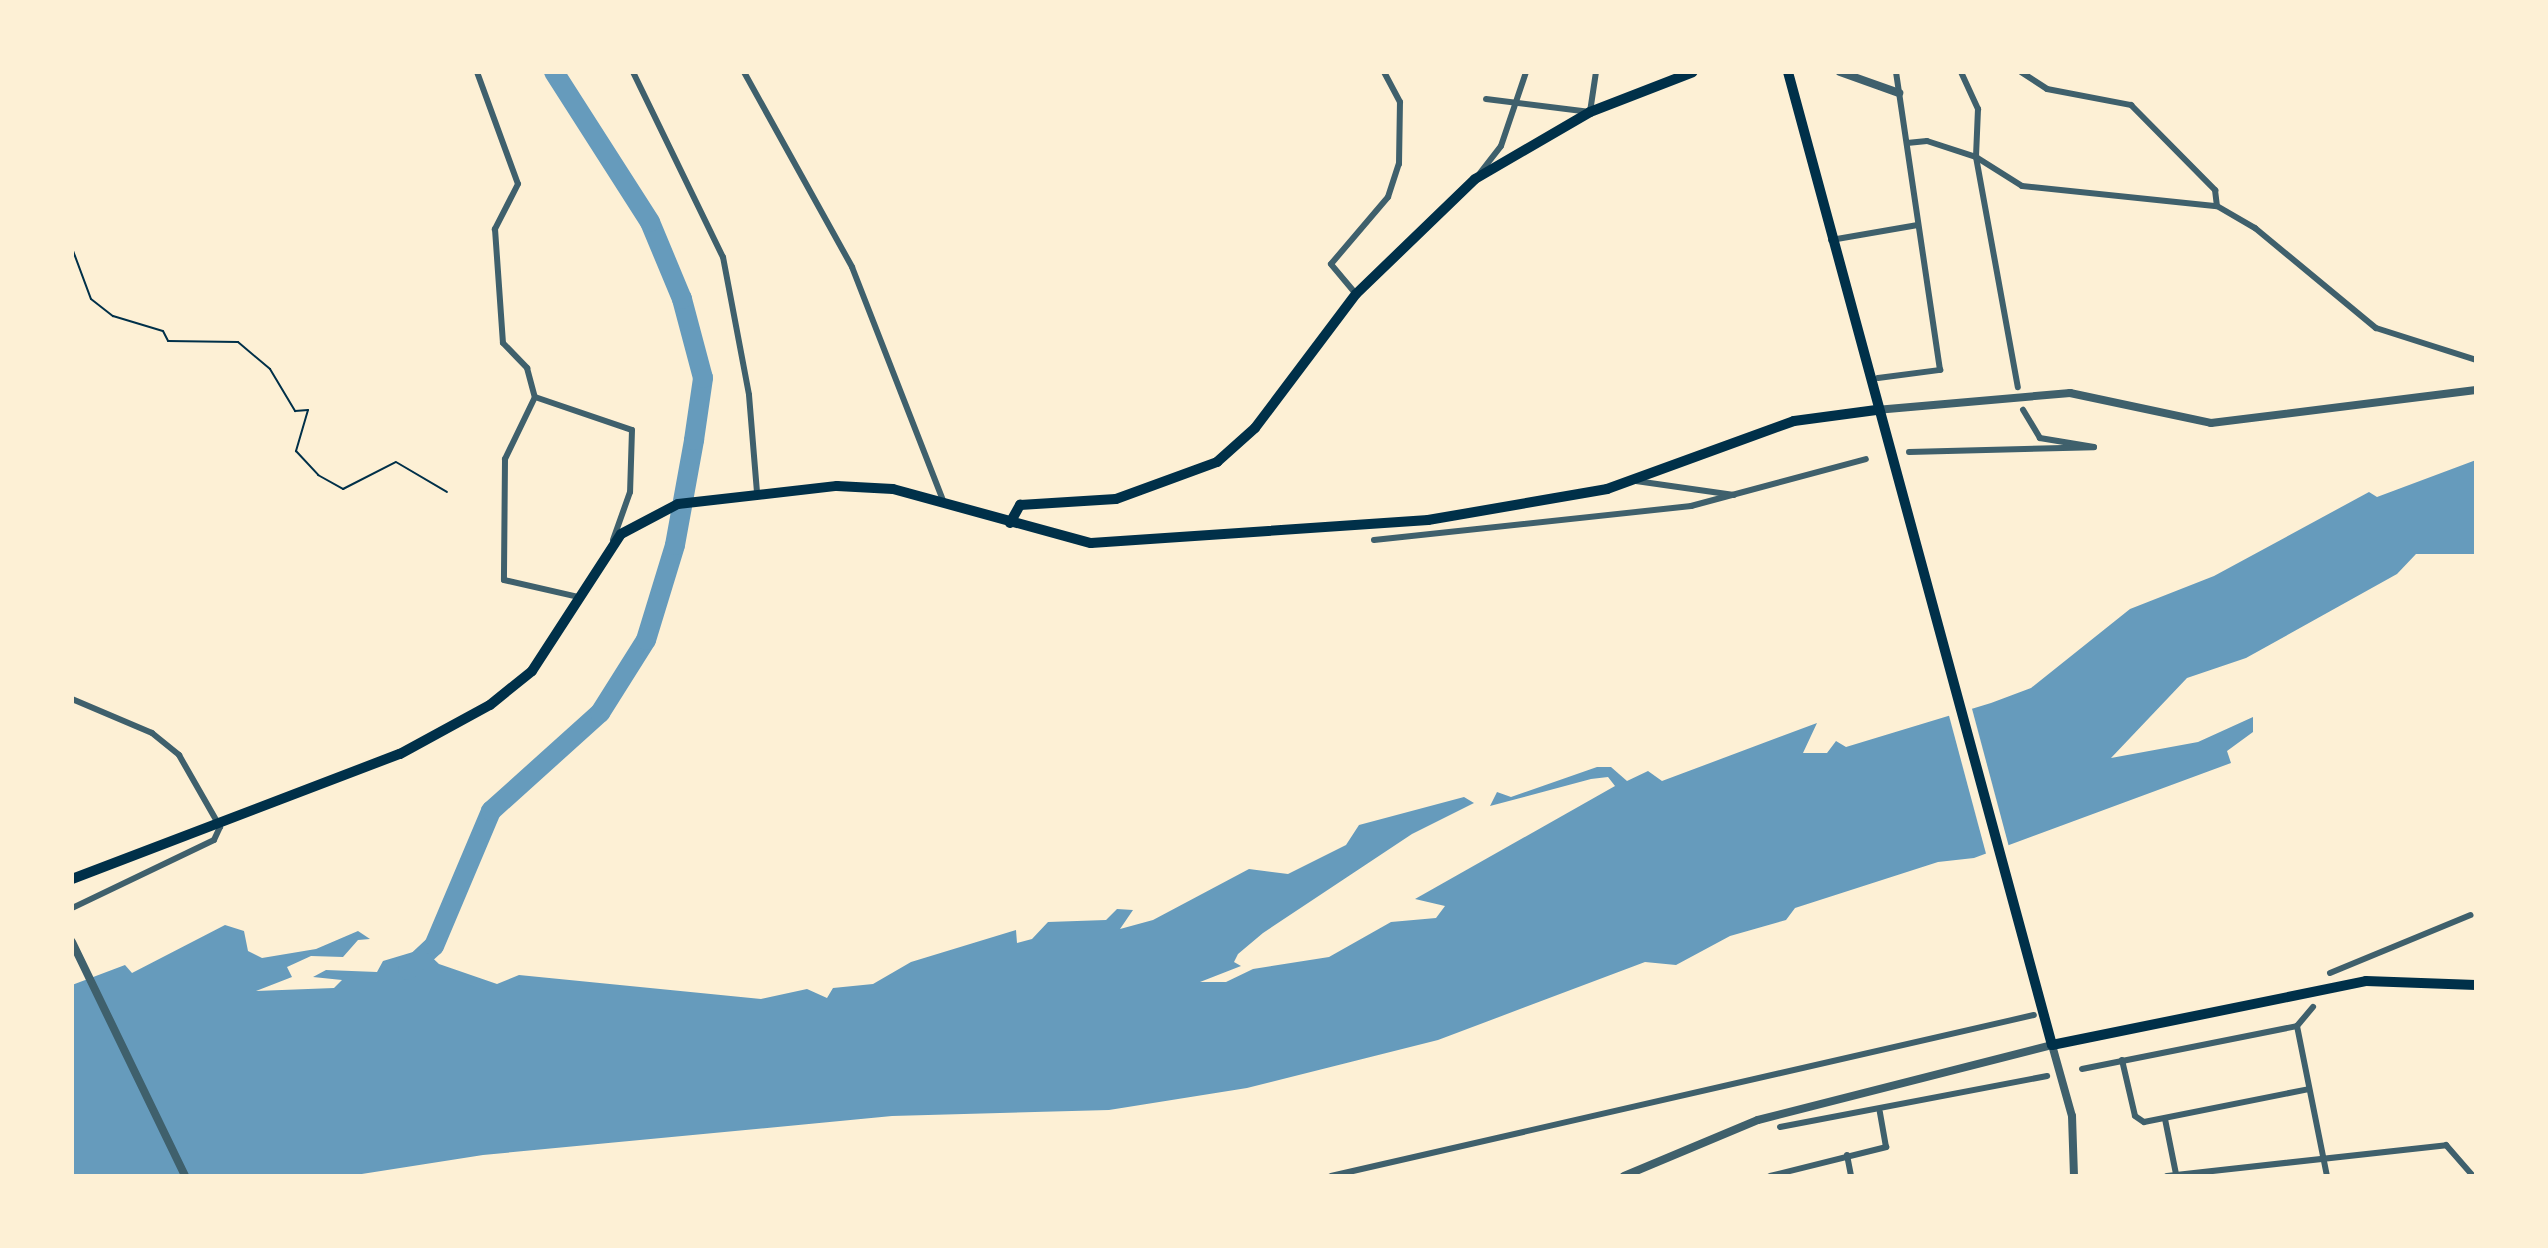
<!DOCTYPE html>
<style>
body{margin:0}
#map{position:relative;width:2548px;height:1248px;overflow:hidden;background:#fdf0d5;font-family:Cabin,sans-serif}
div>[style]{position:absolute}
[style*='--x']{left:calc(var(--x)*1px);top:calc(var(--y)*1px);width:calc(var(--w)*1px);rotate:calc(var(--a)*1deg)}
.water>*{inset:0;background:#669bbc}
.pier>*{inset:0;background:#fdf0d5;transform-origin:0 0}
.river>*{height:20px;margin:-10px;padding:0 10px;transform-origin:10px;border-radius:10px;background:#669bbc}
.path>*{height:2px;margin:-1px;padding:0 1px;transform-origin:1px;border-radius:1px;background:#003049}
.minor>*{height:6px;margin:-3px;padding:0 3px;transform-origin:3px;border-radius:3px;background:#3f606c}
.tertiary>*{height:8px;margin:-4px;padding:0 4px;transform-origin:4px;border-radius:4px;background:#3f606c}
.primary>*{height:10px;margin:-5px;padding:0 5px;transform-origin:5px;border-radius:5px;background:#003049}
span{translate:-50% -50%;white-space:nowrap;text-align:center;line-height:1.15;-webkit-text-stroke:8px #fdf0d5;paint-order:stroke}
.frame{position:absolute;inset:0;border:74px solid #fdf0d5;pointer-events:none}
</style>
<div id="map">
<div class="water">
<i style="clip-path:polygon(2476px 460px,2476px 554px,2416px 554px,2397px 574px,2246px 658px,2187px 678px,2111px 758px,2198px 742px,2253px 717px,2253px 732px,2227px 751px,2231px 763px,1974px 858px,1938px 862px,1795px 908px,1786px 920px,1730px 936px,1676px 965px,1645px 962px,1438px 1040px,1247px 1088px,1109px 1110px,892px 1116px,483px 1155px,349px 1176px,72px 1176px,72px 985px,125px 965px,132px 973px,225px 925px,244px 931px,248px 951px,262px 958px,316px 949px,358px 931px,370px 939px,358px 940px,343px 957px,311px 956px,287px 967px,292px 977px,256px 991px,334px 988px,342px 980px,313px 977px,326px 970px,377px 972px,383px 961px,423px 949px,439px 964px,497px 984px,519px 975px,761px 999px,807px 989px,827px 998px,833px 988px,873px 984px,911px 962px,1016px 930px,1017px 943px,1032px 939px,1048px 922px,1106px 920px,1117px 909px,1133px 910px,1120px 929px,1153px 920px,1249px 869px,1288px 874px,1346px 845px,1359px 825px,1464px 797px,1474px 803px,1412px 834px,1263px 933px,1238px 954px,1234px 962px,1241px 966px,1200px 982px,1226px 982px,1253px 969px,1329px 957px,1391px 922px,1436px 918px,1445px 906px,1415px 899px,1615px 786px,1608px 777px,1591px 779px,1490px 806px,1497px 792px,1511px 797px,1597px 767px,1611px 767px,1627px 781px,1648px 771px,1662px 781px,1817px 723px,1803px 753px,1827px 753px,1836px 741px,1846px 747px,1991px 703px,2031px 688px,2130px 609px,2214px 576px,2369px 492px,2377px 497px)"></i>
</div>
<div class="pier">
<i style="left:1971px;top:705px;width:150px;height:24px;rotate:75deg"></i>
</div>
<div class="river">
<i style="--x:408;--y:970;--w:35;--a:-43"></i>
<i style="--x:434;--y:946;--w:147;--a:-67.1"></i>
<i style="--x:491;--y:811;--w:147;--a:-42"></i>
<i style="--x:600;--y:713;--w:86;--a:-57.8"></i>
<i style="--x:646;--y:640;--w:99;--a:-73"></i>
<i style="--x:675;--y:545;--w:107;--a:-79.7"></i>
<i style="--x:694;--y:440;--w:63;--a:-81.7"></i>
<i style="--x:703;--y:378;--w:82;--a:-104.9"></i>
<i style="--x:682;--y:299;--w:83;--a:-112.6"></i>
<i style="--x:650;--y:222;--w:178;--a:-122.6"></i>
</div>
<div class="path">
<i style="--x:72;--y:248;--w:54;--a:69.6"></i>
<i style="--x:91;--y:299;--w:28;--a:38"></i>
<i style="--x:113;--y:316;--w:52;--a:16.7"></i>
<i style="--x:163;--y:331;--w:11;--a:63"></i>
<i style="--x:168;--y:341;--w:70;--a:0.8"></i>
<i style="--x:238;--y:342;--w:42;--a:40.2"></i>
<i style="--x:270;--y:369;--w:49;--a:59.2"></i>
<i style="--x:295;--y:411;--w:13;--a:-4"></i>
<i style="--x:308;--y:410;--w:43;--a:106.3"></i>
<i style="--x:296;--y:451;--w:33;--a:47"></i>
<i style="--x:318;--y:475;--w:29;--a:29"></i>
<i style="--x:343;--y:489;--w:59;--a:-27"></i>
<i style="--x:396;--y:462;--w:59;--a:30.5"></i>
</div>
<div class="minor">
<i style="--x:477;--y:72;--w:119;--a:69.9"></i>
<i style="--x:518;--y:184;--w:51;--a:117.1"></i>
<i style="--x:495;--y:229;--w:114;--a:86"></i>
<i style="--x:503;--y:343;--w:35;--a:46"></i>
<i style="--x:527;--y:368;--w:30;--a:75"></i>
<i style="--x:535;--y:397;--w:69;--a:115.8"></i>
<i style="--x:505;--y:459;--w:121;--a:90.5"></i>
<i style="--x:504;--y:580;--w:77;--a:12.8"></i>
<i style="--x:633;--y:72;--w:206;--a:64.1"></i>
<i style="--x:723;--y:257;--w:140;--a:79.3"></i>
<i style="--x:749;--y:395;--w:98;--a:85.3"></i>
<i style="--x:744;--y:72;--w:223;--a:61"></i>
<i style="--x:852;--y:267;--w:250;--a:68.7"></i>
<i style="--x:1961;--y:72;--w:41;--a:65.3"></i>
<i style="--x:1978;--y:109;--w:48;--a:92.4"></i>
<i style="--x:1976;--y:157;--w:234;--a:79.7"></i>
<i style="--x:2021;--y:72;--w:31;--a:33"></i>
<i style="--x:2047;--y:89;--w:86;--a:10.8"></i>
<i style="--x:2131;--y:105;--w:120;--a:45.3"></i>
<i style="--x:2215;--y:190;--w:16;--a:83"></i>
<i style="--x:1486;--y:99;--w:105;--a:7.1"></i>
<i style="--x:1590;--y:112;--w:40;--a:-81.5"></i>
<i style="--x:1907;--y:143;--w:20;--a:-6"></i>
<i style="--x:1927;--y:141;--w:52;--a:18.1"></i>
<i style="--x:1976;--y:157;--w:54;--a:32.2"></i>
<i style="--x:2022;--y:186;--w:196;--a:5.9"></i>
<i style="--x:2217;--y:206;--w:44;--a:30.1"></i>
<i style="--x:2255;--y:228;--w:157;--a:39.6"></i>
<i style="--x:2376;--y:328;--w:105;--a:17.7"></i>
<i style="--x:1480;--y:173;--w:34;--a:-52"></i>
<i style="--x:1501;--y:146;--w:78;--a:-71.3"></i>
<i style="--x:1831;--y:240;--w:88;--a:-9.8"></i>
<i style="--x:1356;--y:294;--w:39;--a:-130"></i>
<i style="--x:1331;--y:264;--w:88;--a:-49.6"></i>
<i style="--x:1388;--y:197;--w:35;--a:-72"></i>
<i style="--x:1399;--y:164;--w:62;--a:-89.1"></i>
<i style="--x:1400;--y:102;--w:34;--a:-118"></i>
<i style="--x:1878;--y:378;--w:63;--a:-7.4"></i>
<i style="--x:1940;--y:370;--w:301;--a:-98.4"></i>
<i style="--x:535;--y:397;--w:102;--a:18.8"></i>
<i style="--x:632;--y:430;--w:62;--a:91.8"></i>
<i style="--x:630;--y:492;--w:51;--a:109.5"></i>
<i style="--x:1909;--y:452;--w:185;--a:-1.5"></i>
<i style="--x:2094;--y:447;--w:55;--a:-170.5"></i>
<i style="--x:2040;--y:438;--w:33;--a:-121"></i>
<i style="--x:1636;--y:481;--w:99;--a:8.1"></i>
<i style="--x:1374;--y:540;--w:319;--a:-6.1"></i>
<i style="--x:1691;--y:506;--w:181;--a:-15"></i>
<i style="--x:72;--y:699;--w:87;--a:23"></i>
<i style="--x:152;--y:733;--w:35;--a:39"></i>
<i style="--x:179;--y:755;--w:83;--a:60.3"></i>
<i style="--x:220;--y:827;--w:14;--a:115"></i>
<i style="--x:214;--y:840;--w:157;--a:154.4"></i>
<i style="--x:2330;--y:973;--w:152;--a:-22.4"></i>
<i style="--x:2297;--y:1026;--w:153;--a:78.7"></i>
<i style="--x:2122;--y:1060;--w:57;--a:76.9"></i>
<i style="--x:2135;--y:1116;--w:11;--a:34"></i>
<i style="--x:2144;--y:1122;--w:168;--a:-11.3"></i>
<i style="--x:2082;--y:1069;--w:219;--a:-11.3"></i>
<i style="--x:2297;--y:1026;--w:25;--a:-50"></i>
<i style="--x:2165;--y:1119;--w:56;--a:78.7"></i>
<i style="--x:1780;--y:1127;--w:272;--a:-10.8"></i>
<i style="--x:1847;--y:1155;--w:21;--a:79"></i>
<i style="--x:1331;--y:1176;--w:721;--a:-12.9"></i>
<i style="--x:1770;--y:1176;--w:120;--a:-14"></i>
<i style="--x:1886;--y:1147;--w:36;--a:-100"></i>
<i style="--x:2167;--y:1176;--w:281;--a:-6.3"></i>
<i style="--x:2446;--y:1145;--w:41;--a:48.9"></i>
</div>
<div class="tertiary">
<i style="--x:1840;--y:72;--w:63;--a:19.6"></i>
<i style="--x:1876;--y:410;--w:195;--a:-5"></i>
<i style="--x:2070;--y:393;--w:144;--a:12"></i>
<i style="--x:2211;--y:423;--w:267;--a:-7.1"></i>
<i style="--x:72;--y:942;--w:260;--a:64.2"></i>
<i style="--x:1624;--y:1176;--w:145;--a:-22.7"></i>
<i style="--x:1758;--y:1120;--w:303;--a:-14.3"></i>
<i style="--x:2052;--y:1045;--w:74;--a:74.3"></i>
<i style="--x:2072;--y:1116;--w:60;--a:88.1"></i>
</div>
<div class="primary">
<i style="--x:1788;--y:72;--w:1008;--a:74.82"></i>
<i style="--x:2052;--y:1045;--w:320;--a:-11.5"></i>
<i style="--x:2366;--y:981;--w:110;--a:2.1"></i>
<i style="--x:1010;--y:523;--w:21;--a:-61"></i>
<i style="--x:1020;--y:505;--w:96;--a:-3.6"></i>
<i style="--x:1116;--y:499;--w:108;--a:-20.1"></i>
<i style="--x:1217;--y:462;--w:51;--a:-41.8"></i>
<i style="--x:1255;--y:428;--w:168;--a:-53"></i>
<i style="--x:1356;--y:294;--w:165;--a:-44"></i>
<i style="--x:1475;--y:179;--w:133;--a:-30.2"></i>
<i style="--x:1590;--y:112;--w:110;--a:-21.2"></i>
<i style="--x:72;--y:879;--w:351;--a:-20.9"></i>
<i style="--x:400;--y:754;--w:102;--a:-28.6"></i>
<i style="--x:490;--y:705;--w:54;--a:-39"></i>
<i style="--x:532;--y:671;--w:163;--a:-57"></i>
<i style="--x:621;--y:534;--w:64;--a:-27.8"></i>
<i style="--x:678;--y:504;--w:160;--a:-6.5"></i>
<i style="--x:837;--y:486;--w:56;--a:3.1"></i>
<i style="--x:893;--y:489;--w:205;--a:15.3"></i>
<i style="--x:1091;--y:543;--w:338;--a:-3.9"></i>
<i style="--x:1428;--y:520;--w:182;--a:-9.8"></i>
<i style="--x:1607;--y:489;--w:199;--a:-20"></i>
<i style="--x:1794;--y:421;--w:83;--a:-7.6"></i>
</div>
<div class="frame"></div>
</div>
